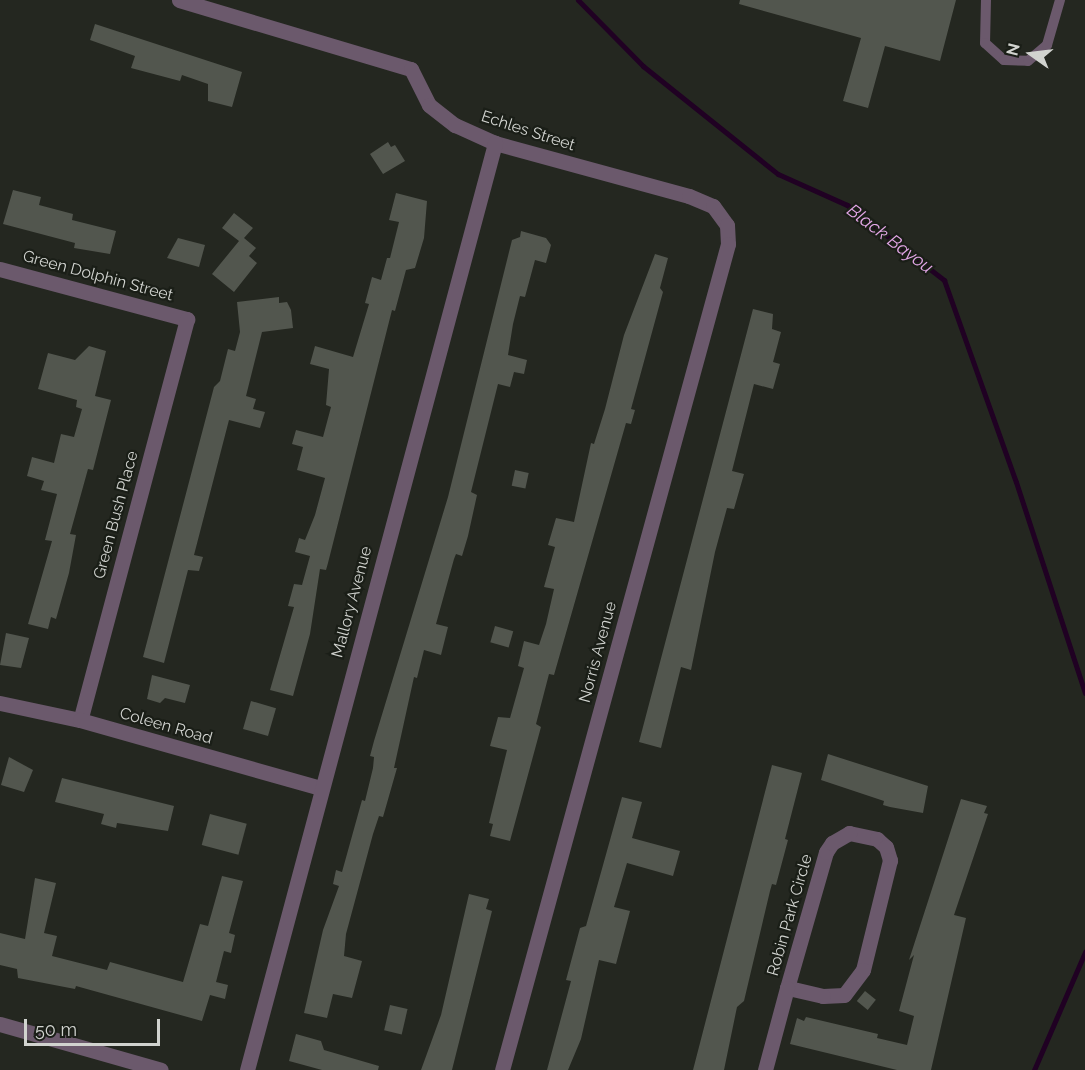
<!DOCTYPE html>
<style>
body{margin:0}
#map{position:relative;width:1085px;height:1070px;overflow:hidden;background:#242720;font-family:Raleway,sans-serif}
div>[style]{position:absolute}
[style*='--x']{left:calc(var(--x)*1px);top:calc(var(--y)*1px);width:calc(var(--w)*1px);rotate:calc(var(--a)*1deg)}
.stream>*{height:5px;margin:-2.5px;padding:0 2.5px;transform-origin:2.5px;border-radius:2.5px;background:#200123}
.building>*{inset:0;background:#52564e;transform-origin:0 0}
.service>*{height:10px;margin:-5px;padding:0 5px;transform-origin:5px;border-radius:5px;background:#6b596c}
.minor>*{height:15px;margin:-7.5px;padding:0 7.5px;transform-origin:7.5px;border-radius:7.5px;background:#6b596c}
span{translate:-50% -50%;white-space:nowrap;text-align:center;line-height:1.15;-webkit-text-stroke:4.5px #1a1e17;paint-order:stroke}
.street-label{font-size:16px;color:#d1d3cf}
.water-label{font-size:18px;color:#e3a7e7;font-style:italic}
.north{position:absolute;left:1001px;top:24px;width:60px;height:60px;-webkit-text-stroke:4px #1a1e17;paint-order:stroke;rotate:284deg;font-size:16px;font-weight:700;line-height:24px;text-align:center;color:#d1d3cf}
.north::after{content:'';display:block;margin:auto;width:21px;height:27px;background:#d1d3cf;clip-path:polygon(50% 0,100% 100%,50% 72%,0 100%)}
.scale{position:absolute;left:24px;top:1019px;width:136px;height:27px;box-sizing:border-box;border:3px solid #d1d3cf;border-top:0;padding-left:8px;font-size:18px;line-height:21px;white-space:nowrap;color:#d1d3cf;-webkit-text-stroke:4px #1a1e17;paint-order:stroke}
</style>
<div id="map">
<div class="stream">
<i style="--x:578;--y:0;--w:93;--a:45.4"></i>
<i style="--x:643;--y:66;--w:173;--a:38.7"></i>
<i style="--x:778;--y:174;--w:76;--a:24.2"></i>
<i style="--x:847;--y:205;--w:123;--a:37.7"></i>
<i style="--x:944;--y:280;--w:214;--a:70.4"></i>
<i style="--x:1016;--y:482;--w:222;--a:71.9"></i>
<i style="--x:1034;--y:1070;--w:129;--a:-66.6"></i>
</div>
<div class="building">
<i style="clip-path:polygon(740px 0,956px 0,940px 61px,885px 46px,868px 108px,843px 101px,861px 38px,739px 4px)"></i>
<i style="clip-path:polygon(95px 24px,242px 72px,232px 107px,208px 101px,208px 84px,182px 75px,180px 81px,131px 68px,135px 56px,90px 40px)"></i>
<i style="clip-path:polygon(388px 142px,391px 147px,395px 145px,405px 161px,383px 174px,370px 154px)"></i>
<i style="clip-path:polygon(13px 190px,41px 197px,39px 205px,73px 214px,72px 220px,116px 231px,110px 254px,74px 248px,75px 243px,3px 224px)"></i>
<i style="clip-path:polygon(396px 193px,427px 201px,424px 238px,415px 268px,406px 270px,395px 311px,392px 310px,328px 563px,326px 570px,320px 569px,310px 634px,293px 696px,270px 690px,294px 607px,288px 606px,294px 584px,302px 585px,310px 556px,295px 552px,299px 538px,305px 540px,315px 515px,325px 478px,297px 470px,303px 447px,292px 444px,296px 430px,323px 437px,331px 407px,326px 405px,329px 369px,310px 364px,315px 346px,353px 357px,369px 304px,365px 303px,372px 277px,381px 280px,387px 258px,390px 258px,399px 222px,389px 220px)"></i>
<i style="clip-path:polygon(234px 213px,253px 228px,244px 238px,256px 248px,249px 256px,257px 263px,234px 292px,212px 274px,239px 241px,222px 228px)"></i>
<i style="clip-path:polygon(521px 231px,546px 238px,551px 245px,546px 263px,535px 260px,525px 297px,520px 296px,513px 324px,508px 355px,527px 360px,524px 374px,514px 372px,510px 387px,498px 384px,471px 492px,477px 495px,468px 536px,462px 556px,456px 554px,454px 559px,436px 624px,448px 627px,441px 655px,424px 650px,417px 678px,414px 677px,394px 768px,397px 768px,383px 817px,379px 816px,373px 834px,346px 934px,344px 956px,362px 961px,352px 998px,333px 994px,327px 1018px,304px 1013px,323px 930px,339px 886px,333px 884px,336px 870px,342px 872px,362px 800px,365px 801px,373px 768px,374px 757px,370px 756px,374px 741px,448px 497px,512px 240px,520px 237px)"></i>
<i style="clip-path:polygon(178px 238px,205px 245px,199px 267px,167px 258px)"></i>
<i style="clip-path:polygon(655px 254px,668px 258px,660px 288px,663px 292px,631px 409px,635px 410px,631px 424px,626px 423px,554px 675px,549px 674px,536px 724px,541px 727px,510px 841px,490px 836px,493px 824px,489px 823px,507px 750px,490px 746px,498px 717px,510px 718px,524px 668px,518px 666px,524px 641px,539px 645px,546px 624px,554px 589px,544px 587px,555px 547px,548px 545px,556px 518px,574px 522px,591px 443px,594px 444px,605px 409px,624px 335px)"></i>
<i style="clip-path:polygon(279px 297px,279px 303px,287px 302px,291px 310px,293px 328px,262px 332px,246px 396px,256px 399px,253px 409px,265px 412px,260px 428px,229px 420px,194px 555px,203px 557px,199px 571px,188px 570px,164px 663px,143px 657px,214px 387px,220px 381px,228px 349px,235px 351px,240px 332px,237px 302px)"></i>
<i style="clip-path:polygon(753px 309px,773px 314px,772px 329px,781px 332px,773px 362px,780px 364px,773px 389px,754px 384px,732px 471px,744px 474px,734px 509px,727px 508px,715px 552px,691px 670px,681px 667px,661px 748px,639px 742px)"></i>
<i style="clip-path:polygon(89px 346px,106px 351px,95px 396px,111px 400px,93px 470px,88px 469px,70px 534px,76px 535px,69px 573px,56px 619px,51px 617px,48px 629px,28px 624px,52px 541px,45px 540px,57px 494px,41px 490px,44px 481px,27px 476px,32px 457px,54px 463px,61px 434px,74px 437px,82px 409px,76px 407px,77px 400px,38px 389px,48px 353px,75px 360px)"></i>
<i style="left:515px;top:470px;width:14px;height:16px;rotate:12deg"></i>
<i style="left:495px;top:626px;width:19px;height:17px;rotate:16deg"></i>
<i style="clip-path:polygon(6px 633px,29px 638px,21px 668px,0 665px)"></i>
<i style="clip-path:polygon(152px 675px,190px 685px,185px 703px,165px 698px,160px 703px,147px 699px)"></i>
<i style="left:251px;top:701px;width:26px;height:29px;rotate:16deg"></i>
<i style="clip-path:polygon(828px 754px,928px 786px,923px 813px,890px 807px,883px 805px,884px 801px,821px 780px)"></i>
<i style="clip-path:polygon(9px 757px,33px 770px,24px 792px,1px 785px)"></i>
<i style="clip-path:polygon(772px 765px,802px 773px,785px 839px,788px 840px,776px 885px,772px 884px,770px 891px,744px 1001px,737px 1007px,724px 1070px,693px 1070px)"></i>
<i style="clip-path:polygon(62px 778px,174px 806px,168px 831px,117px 823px,116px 828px,101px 824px,104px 814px,55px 802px)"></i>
<i style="clip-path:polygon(622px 797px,642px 802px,632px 838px,680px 851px,673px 876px,627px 863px,614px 907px,630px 911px,616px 964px,599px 960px,581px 1039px,568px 1070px,547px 1070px,571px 981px,566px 980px,580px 928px,586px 926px)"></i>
<i style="clip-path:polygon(961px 799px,987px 806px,984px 813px,988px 814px,954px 915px,966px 918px,931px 1070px,897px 1070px,790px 1044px,797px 1018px,804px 1021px,806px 1017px,878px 1034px,877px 1038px,907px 1045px,914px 1016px,899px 1011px,914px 955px,909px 960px)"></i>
<i style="left:210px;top:814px;width:38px;height:32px;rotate:15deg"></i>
<i style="clip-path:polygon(222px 876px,243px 881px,229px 933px,235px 935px,231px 953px,224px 951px,216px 982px,228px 985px,225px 999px,210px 995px,202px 1021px,76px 986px,75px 989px,18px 978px,17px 969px,0 965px,0 933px,25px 939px,35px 878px,56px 883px,44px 933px,57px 936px,52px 956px,107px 970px,110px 962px,183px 982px,200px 924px,208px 926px)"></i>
<i style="clip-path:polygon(469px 894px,489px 899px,486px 909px,492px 911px,452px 1070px,421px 1070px,441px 1015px)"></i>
<i style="left:865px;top:991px;width:14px;height:13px;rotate:39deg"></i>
<i style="left:390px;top:1005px;width:18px;height:26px;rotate:13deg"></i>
<i style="clip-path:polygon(296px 1034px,321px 1041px,324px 1050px,379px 1066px,378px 1070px,322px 1070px,289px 1061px)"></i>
</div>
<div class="service">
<i style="--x:986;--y:0;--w:43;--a:91.3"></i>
<i style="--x:985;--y:43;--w:25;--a:42"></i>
<i style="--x:1004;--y:60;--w:24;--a:2"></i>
<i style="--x:1028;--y:61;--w:25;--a:-40"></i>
<i style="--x:1047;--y:45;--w:47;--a:-73.9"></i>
</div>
<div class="minor">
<i style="--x:179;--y:0;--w:242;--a:16.6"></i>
<i style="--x:411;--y:69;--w:40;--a:63.4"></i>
<i style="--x:429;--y:105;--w:33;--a:38"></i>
<i style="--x:455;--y:125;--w:44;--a:24.2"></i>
<i style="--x:495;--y:143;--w:201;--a:15.3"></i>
<i style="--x:689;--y:196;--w:26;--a:23"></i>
<i style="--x:713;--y:206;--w:24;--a:54"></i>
<i style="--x:727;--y:225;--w:19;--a:87"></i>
<i style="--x:728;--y:244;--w:856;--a:105.3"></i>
<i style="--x:0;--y:269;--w:194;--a:15"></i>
<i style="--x:187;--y:319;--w:415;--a:104.9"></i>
<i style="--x:0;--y:703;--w:82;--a:12"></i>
<i style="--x:80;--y:720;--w:250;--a:15.8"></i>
<i style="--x:849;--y:833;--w:29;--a:12"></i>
<i style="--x:877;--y:839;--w:12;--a:42"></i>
<i style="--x:886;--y:847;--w:14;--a:73"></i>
<i style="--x:890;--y:860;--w:113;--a:103.8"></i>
<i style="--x:863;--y:970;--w:31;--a:127"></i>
<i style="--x:844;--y:995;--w:21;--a:177"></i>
<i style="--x:823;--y:996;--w:37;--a:-167"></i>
<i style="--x:787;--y:988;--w:141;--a:-74"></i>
<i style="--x:826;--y:852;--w:11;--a:-56"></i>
<i style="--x:832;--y:843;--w:20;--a:-30"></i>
<i style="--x:0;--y:1024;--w:167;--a:15.9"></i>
<i style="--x:247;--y:1070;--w:960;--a:-75.02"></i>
<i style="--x:765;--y:1070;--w:85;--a:-75"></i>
</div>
<div class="street-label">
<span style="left:528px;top:131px;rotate:18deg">Echles Street</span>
<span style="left:98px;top:276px;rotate:15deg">Green Dolphin Street</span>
<span style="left:116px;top:515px;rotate:-75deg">Green Bush Place</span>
<span style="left:352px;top:602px;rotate:-75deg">Mallory Avenue</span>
<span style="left:598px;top:652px;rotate:-75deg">Norris Avenue</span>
<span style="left:166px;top:726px;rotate:16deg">Coleen Road</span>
<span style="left:790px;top:915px;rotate:-74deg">Robin Park Circle</span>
</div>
<div class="water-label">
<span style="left:890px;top:239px;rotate:37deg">Black Bayou</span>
</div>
<div class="north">N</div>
<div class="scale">50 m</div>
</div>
